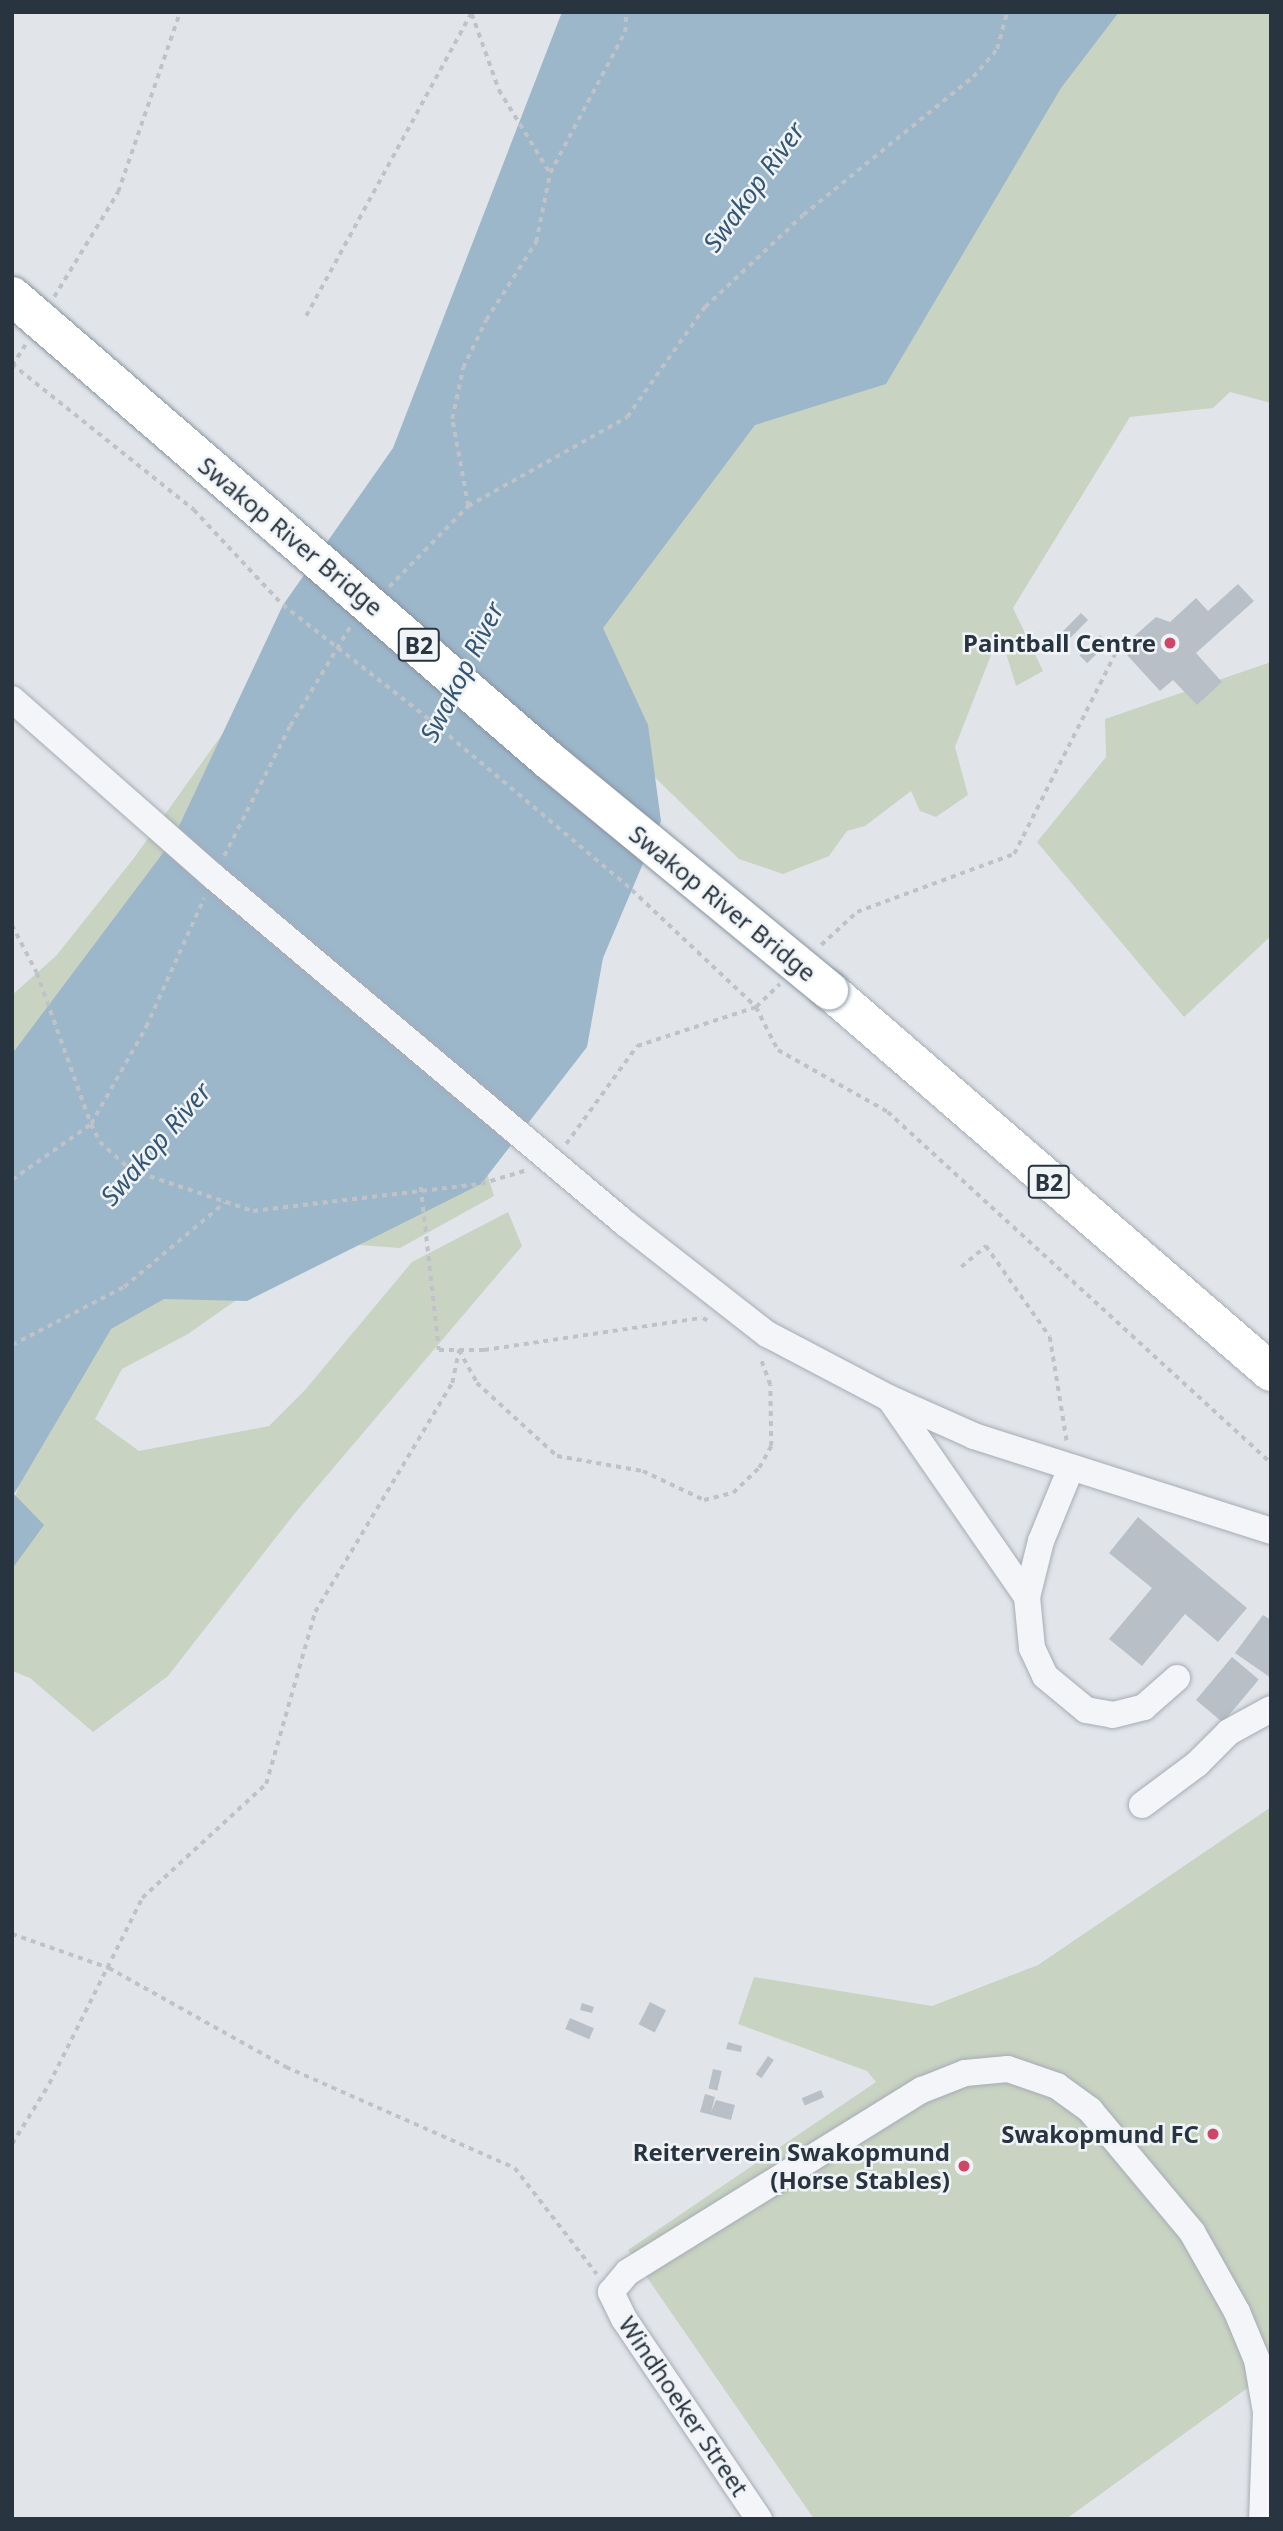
<!DOCTYPE html>
<style>
body{margin:0}
#map{position:relative;width:1283px;height:2531px;overflow:hidden;background:#e1e5ea;font-family:"Noto Sans",sans-serif}
div>[style]{position:absolute}
[style*='--x']{left:calc(var(--x)*1px);top:calc(var(--y)*1px);width:calc(var(--w)*1px);rotate:calc(var(--a)*1deg)}
.green>*{inset:0;background:#c8d3c2}
.water>*{inset:0;background:#9cb6ca}
.building>*{inset:0;background:#b8bfc6;transform-origin:0 0}
.path>*{height:3.5px;margin-top:-1.75px;transform-origin:0;background:repeating-linear-gradient(90deg,#bfc3c8 0 5px,transparent 0 10px)}
.roads{filter:drop-shadow(0 0 2px #a6acb4) drop-shadow(0 0 2px #a6acb4)}
.minor>*{height:26px;margin:-13px;padding:0 13px;transform-origin:13px;border-radius:13px;background:#f4f5f8}
.highway>*{height:38px;margin:-19px;padding:0 19px;transform-origin:19px;border-radius:19px;background:#fff}
.bridges{filter:drop-shadow(0 0 2px #8894a0) drop-shadow(0 0 2px #8894a0)}
.highway-bridge>*{height:38px;margin:-19px;padding:0 19px;transform-origin:19px;border-radius:19px;background:#fff}
.dots>*{width:19px;height:19px;translate:-50% -50%;box-sizing:border-box;border:4px solid #f0f4f7;border-radius:50%}
span{translate:-50% -50%;white-space:nowrap;text-align:center;line-height:1.15;-webkit-text-stroke:5px #f0f4f7;paint-order:stroke}
.shield-label span{padding:2px 5px;background:#f0f4f7;border:2px solid;border-radius:5px;-webkit-text-stroke-width:0}
.shield-label{font-size:23px;color:#293441;font-weight:700}
.street-label{font-size:24px;color:#293441}
.poi-label{font-size:24px;color:#293441;font-weight:700}
.right{translate:-100% -50%;text-align:right}
.water-label{font-size:26px;color:#335675;font-style:italic}
.frame{position:absolute;inset:0;border:14px solid #293441;pointer-events:none}
</style>
<div id="map">
<div class="green">
<i style="clip-path:polygon(590px 12px,1271px 12px,1271px 403px,1230px 392px,1213px 408px,1130px 417px,1013px 608px,1043px 671px,1016px 686px,1006px 653px,993px 650px,955px 747px,968px 795px,936px 817px,920px 811px,911px 791px,865px 826px,847px 831px,829px 856px,783px 874px,739px 859px,573px 698px,477px 1141px,494px 1196px,400px 1248px,319px 1242px,188px 1334px,122px 1369px,95px 1419px,139px 1451px,269px 1426px,305px 1390px,412px 1262px,508px 1212px,522px 1246px,295px 1513px,168px 1676px,93px 1732px,30px 1678px,12px 1671px,12px 1506px,60px 1363px,12px 1347px,12px 995px,56px 956px,134px 858px,408px 473px)"></i>
<i style="clip-path:polygon(1271px 662px,1271px 936px,1184px 1017px,1037px 842px,1106px 757px,1105px 719px)"></i>
<i style="clip-path:polygon(1271px 1807px,1271px 2371px,1066px 2519px,814px 2519px,628px 2250px,876px 2082px,867px 2071px,738px 2024px,754px 1977px,932px 2006px,1038px 1965px)"></i>
</div>
<div class="water">
<i style="clip-path:polygon(562px 12px,1119px 12px,1061px 88px,886px 384px,755px 425px,603px 628px,648px 725px,661px 821px,603px 958px,587px 1047px,481px 1184px,247px 1301px,164px 1299px,111px 1329px,14px 1494px,44px 1525px,12px 1569px,12px 1054px,172px 841px,283px 605px,393px 448px)"></i>
</div>
<div class="building">
<i style="clip-path:polygon(1238px 584px,1254px 601px,1196px 653px,1222px 682px,1197px 705px,1173px 680px,1160px 691px,1127px 655px,1136px 646px,1130px 640px,1156px 617px,1170px 622px,1196px 598px,1208px 611px)"></i>
<i style="left:1081px;top:613px;width:10px;height:37px;rotate:45deg"></i>
<i style="left:1100px;top:635px;width:11px;height:29px;rotate:45deg"></i>
<i style="clip-path:polygon(1138px 1517px,1247px 1608px,1218px 1642px,1185px 1614px,1142px 1666px,1109px 1639px,1152px 1588px,1109px 1553px)"></i>
<i style="clip-path:polygon(1263px 1615px,1271px 1620px,1271px 1678px,1235px 1653px)"></i>
<i style="left:1232px;top:1657px;width:35px;height:56px;rotate:40deg"></i>
<i style="left:650px;top:2002px;width:18px;height:25px;rotate:27deg"></i>
<i style="clip-path:polygon(582px 2003px,594px 2007px,592px 2013px,580px 2010px)"></i>
<i style="left:570px;top:2018px;width:26px;height:12px;rotate:23deg"></i>
<i style="clip-path:polygon(728px 2042px,742px 2046px,741px 2052px,726px 2049px)"></i>
<i style="left:768px;top:2056px;width:7px;height:22px;rotate:34deg"></i>
<i style="left:713px;top:2069px;width:9px;height:20px;rotate:13deg"></i>
<i style="left:821px;top:2090px;width:8px;height:21px;rotate:67deg"></i>
<i style="clip-path:polygon(705px 2094px,715px 2097px,711px 2112px,716px 2100px,735px 2105px,731px 2120px,700px 2112px)"></i>
</div>
<div class="path">
<i style="--x:472;--y:14;--w:81;--a:70.4"></i>
<i style="--x:499;--y:90;--w:97;--a:58.4"></i>
<i style="--x:54;--y:297;--w:123;--a:-58.6"></i>
<i style="--x:118;--y:192;--w:190;--a:-71"></i>
<i style="--x:306;--y:316;--w:346;--a:-61.4"></i>
<i style="--x:12;--y:364;--w:233;--a:38.7"></i>
<i style="--x:194;--y:510;--w:130;--a:46.9"></i>
<i style="--x:283;--y:605;--w:192;--a:38"></i>
<i style="--x:434;--y:723;--w:259;--a:40.1"></i>
<i style="--x:632;--y:890;--w:170;--a:43.3"></i>
<i style="--x:756;--y:1007;--w:48;--a:62.9"></i>
<i style="--x:778;--y:1050;--w:126;--a:29.4"></i>
<i style="--x:888;--y:1112;--w:520;--a:42.5"></i>
<i style="--x:12;--y:366;--w:25;--a:-58"></i>
<i style="--x:468;--y:506;--w:182;--a:-29.2"></i>
<i style="--x:627;--y:417;--w:135;--a:-54.7"></i>
<i style="--x:705;--y:307;--w:134;--a:-43.2"></i>
<i style="--x:803;--y:215;--w:219;--a:-39.1"></i>
<i style="--x:973;--y:77;--w:37;--a:-49"></i>
<i style="--x:997;--y:49;--w:38;--a:-75"></i>
<i style="--x:389;--y:587;--w:113;--a:-45.7"></i>
<i style="--x:468;--y:506;--w:88;--a:-100.4"></i>
<i style="--x:452;--y:419;--w:52;--a:-77.8"></i>
<i style="--x:463;--y:368;--w:53;--a:-64.4"></i>
<i style="--x:486;--y:320;--w:93;--a:-57.3"></i>
<i style="--x:536;--y:242;--w:70;--a:-78.5"></i>
<i style="--x:550;--y:173;--w:160;--a:-62"></i>
<i style="--x:625;--y:32;--w:20;--a:-87"></i>
<i style="--x:224;--y:856;--w:146;--a:-63.1"></i>
<i style="--x:290;--y:726;--w:116;--a:-58.8"></i>
<i style="--x:12;--y:925;--w:54;--a:62.5"></i>
<i style="--x:37;--y:973;--w:160;--a:70.3"></i>
<i style="--x:91;--y:1124;--w:20;--a:63"></i>
<i style="--x:100;--y:1142;--w:42;--a:42.1"></i>
<i style="--x:131;--y:1170;--w:129;--a:18.6"></i>
<i style="--x:253;--y:1211;--w:230;--a:-6.8"></i>
<i style="--x:481;--y:1184;--w:48;--a:-16.9"></i>
<i style="--x:821;--y:945;--w:49;--a:-42.5"></i>
<i style="--x:857;--y:912;--w:167;--a:-20.3"></i>
<i style="--x:1014;--y:854;--w:233;--a:-63.2"></i>
<i style="--x:566;--y:1144;--w:121;--a:-54.1"></i>
<i style="--x:637;--y:1046;--w:125;--a:-18.1"></i>
<i style="--x:756;--y:1007;--w:33;--a:-44"></i>
<i style="--x:12;--y:1180;--w:97;--a:-35.3"></i>
<i style="--x:91;--y:1124;--w:112;--a:-60.4"></i>
<i style="--x:146;--y:1027;--w:141;--a:-65.8"></i>
<i style="--x:421;--y:1187;--w:164;--a:83.7"></i>
<i style="--x:439;--y:1350;--w:45;--a:0"></i>
<i style="--x:484;--y:1350;--w:220;--a:-8.4"></i>
<i style="--x:961;--y:1267;--w:33;--a:-40"></i>
<i style="--x:986;--y:1246;--w:111;--a:54.9"></i>
<i style="--x:1050;--y:1337;--w:106;--a:80.8"></i>
<i style="--x:703;--y:1318;--w:10;--a:29"></i>
<i style="--x:12;--y:1345;--w:126;--a:-27.4"></i>
<i style="--x:124;--y:1287;--w:131;--a:-40"></i>
<i style="--x:12;--y:1934;--w:103;--a:19.3"></i>
<i style="--x:109;--y:1968;--w:203;--a:29.2"></i>
<i style="--x:286;--y:2067;--w:250;--a:23.8"></i>
<i style="--x:515;--y:2168;--w:134;--a:52.3"></i>
<i style="--x:12;--y:2144;--w:70;--a:-58.3"></i>
<i style="--x:49;--y:2084;--w:208;--a:-63.4"></i>
<i style="--x:142;--y:1898;--w:168;--a:-42.6"></i>
<i style="--x:266;--y:1784;--w:179;--a:-74.1"></i>
<i style="--x:315;--y:1612;--w:267;--a:-59.1"></i>
<i style="--x:452;--y:1383;--w:34;--a:-78"></i>
<i style="--x:459;--y:1350;--w:38;--a:61"></i>
<i style="--x:477;--y:1383;--w:108;--a:42.4"></i>
<i style="--x:557;--y:1456;--w:87;--a:9.9"></i>
<i style="--x:643;--y:1471;--w:68;--a:25.4"></i>
<i style="--x:704;--y:1500;--w:30;--a:-14"></i>
<i style="--x:733;--y:1493;--w:36;--a:-44"></i>
<i style="--x:759;--y:1468;--w:25;--a:-61"></i>
<i style="--x:771;--y:1446;--w:61;--a:-90.9"></i>
<i style="--x:770;--y:1385;--w:29;--a:-110"></i>
</div>
<div class="roads">
<div class="minor">
<i style="--x:12;--y:699;--w:269;--a:41.4"></i>
<i style="--x:214;--y:877;--w:539;--a:40.11"></i>
<i style="--x:626;--y:1224;--w:179;--a:38"></i>
<i style="--x:767;--y:1334;--w:138;--a:27.7"></i>
<i style="--x:889;--y:1398;--w:93;--a:24.1"></i>
<i style="--x:974;--y:1436;--w:312;--a:17.7"></i>
<i style="--x:890;--y:1399;--w:241;--a:55.3"></i>
<i style="--x:1027;--y:1597;--w:51;--a:84.4"></i>
<i style="--x:1032;--y:1648;--w:31;--a:65"></i>
<i style="--x:1045;--y:1676;--w:53;--a:39.7"></i>
<i style="--x:1086;--y:1710;--w:27;--a:10"></i>
<i style="--x:1113;--y:1715;--w:32;--a:-14"></i>
<i style="--x:1144;--y:1707;--w:44;--a:-41.3"></i>
<i style="--x:1027;--y:1597;--w:58;--a:-76"></i>
<i style="--x:1041;--y:1541;--w:79;--a:-67.7"></i>
<i style="--x:1142;--y:1805;--w:69;--a:-36.7"></i>
<i style="--x:1197;--y:1764;--w:45;--a:-45"></i>
<i style="--x:1229;--y:1732;--w:48;--a:-28.7"></i>
<i style="--x:759;--y:2519;--w:241;--a:-124"></i>
<i style="--x:624;--y:2319;--w:30;--a:-116"></i>
<i style="--x:611;--y:2292;--w:26;--a:-50"></i>
<i style="--x:628;--y:2272;--w:346;--a:-31.8"></i>
<i style="--x:922;--y:2090;--w:46;--a:-21.6"></i>
<i style="--x:965;--y:2073;--w:43;--a:-5.3"></i>
<i style="--x:1008;--y:2069;--w:52;--a:19.1"></i>
<i style="--x:1057;--y:2086;--w:41;--a:36"></i>
<i style="--x:1090;--y:2110;--w:159;--a:50.1"></i>
<i style="--x:1192;--y:2232;--w:92;--a:60.6"></i>
<i style="--x:1237;--y:2312;--w:52;--a:67.4"></i>
<i style="--x:1257;--y:2360;--w:53;--a:80.2"></i>
<i style="--x:1266;--y:2412;--w:107;--a:92.1"></i>
</div>
<div class="highway">
<i style="--x:829;--y:990;--w:584;--a:40.84"></i>
</div>
</div>
<div class="bridges">
<div class="highway-bridge">
<i style="--x:12;--y:296;--w:713;--a:40.85"></i>
<i style="--x:551;--y:762;--w:360;--a:39.4"></i>
</div>
</div>
<div class="dots">
<i style="left:1170px;top:643px;background:#cf4666"></i>
<i style="left:1213px;top:2134px;background:#cf4666"></i>
<i style="left:964px;top:2166px;background:#cf4666"></i>
</div>
<div class="shield-label">
<span style="left:419px;top:645px">B2</span>
<span style="left:1049px;top:1182px">B2</span>
</div>
<div class="street-label">
<span style="left:291px;top:536px;rotate:40deg">Swakop River Bridge</span>
<span style="left:723px;top:903px;rotate:39deg">Swakop River Bridge</span>
<span style="left:684px;top:2406px;rotate:56deg">Windhoeker Street</span>
</div>
<div class="poi-label">
<span class="right" style="left:1156px;top:643px">Paintball Centre</span>
<span class="right" style="left:1199px;top:2134px">Swakopmund FC</span>
<span class="right" style="left:950px;top:2166px">Reiterverein Swakopmund<br>(Horse Stables)</span>
</div>
<div class="water-label">
<span style="left:754px;top:187px;rotate:-54deg">Swakop River</span>
<span style="left:462px;top:672px;rotate:-63deg">Swakop River</span>
<span style="left:156px;top:1144px;rotate:-49deg">Swakop River</span>
</div>
<div class="frame"></div>
</div>
